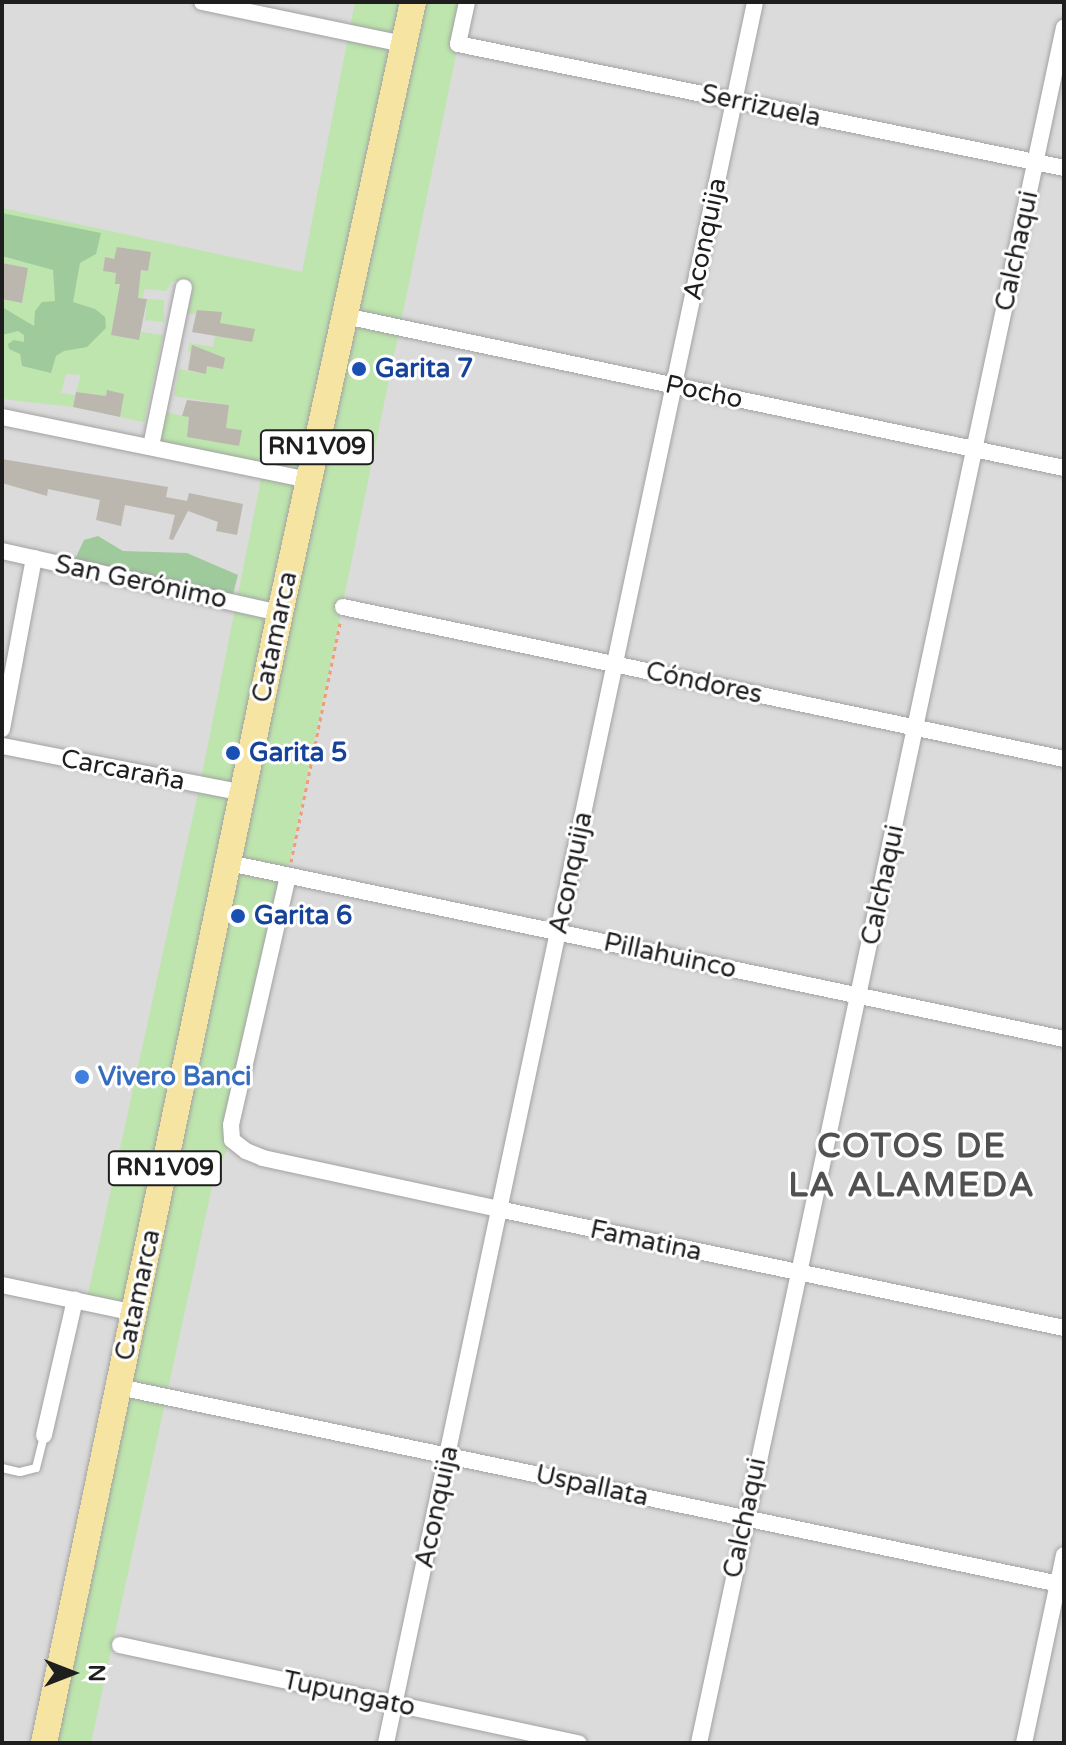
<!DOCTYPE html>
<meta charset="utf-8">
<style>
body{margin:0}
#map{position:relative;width:1066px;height:1745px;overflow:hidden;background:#eeede4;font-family:"Varela Round",sans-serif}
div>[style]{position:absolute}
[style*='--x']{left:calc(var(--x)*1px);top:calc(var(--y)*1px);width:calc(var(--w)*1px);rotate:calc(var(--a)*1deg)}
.residential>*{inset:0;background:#dcdbdb;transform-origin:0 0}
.grass>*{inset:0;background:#bde5ad}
.forest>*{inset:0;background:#9fcb9c}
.building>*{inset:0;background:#bbb6ae}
.path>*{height:3px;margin-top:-1.5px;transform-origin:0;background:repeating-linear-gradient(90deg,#f19c73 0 4px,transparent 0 8px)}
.roads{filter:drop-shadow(0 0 2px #a2a2a2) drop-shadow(0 0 2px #a2a2a2)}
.service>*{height:8px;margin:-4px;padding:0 4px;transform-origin:4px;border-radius:4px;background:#fff}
.minor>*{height:16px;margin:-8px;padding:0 8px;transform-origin:8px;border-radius:8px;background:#fff}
.primary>*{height:26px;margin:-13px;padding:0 13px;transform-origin:13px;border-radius:13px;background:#f6e4a2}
.dots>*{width:22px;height:22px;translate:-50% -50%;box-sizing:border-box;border:4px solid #fff;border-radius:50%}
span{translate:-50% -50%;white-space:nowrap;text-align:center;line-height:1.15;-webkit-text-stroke:6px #fff;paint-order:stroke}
.shield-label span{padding:2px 6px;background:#fff;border:2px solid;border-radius:6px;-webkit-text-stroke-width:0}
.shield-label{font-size:24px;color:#1e1e1e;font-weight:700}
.street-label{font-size:26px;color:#1e1e1e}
.transit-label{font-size:26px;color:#164399;font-weight:700}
.left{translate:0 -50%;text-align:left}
.shop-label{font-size:26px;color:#366cbe;font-weight:700}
.district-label{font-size:34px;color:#515151;font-weight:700;letter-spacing:2px}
.frame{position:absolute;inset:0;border:4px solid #1e1e1e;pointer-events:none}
.north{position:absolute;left:32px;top:1633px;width:80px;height:80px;-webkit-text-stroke:6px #fff;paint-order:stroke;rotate:90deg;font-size:22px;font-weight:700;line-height:32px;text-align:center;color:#1e1e1e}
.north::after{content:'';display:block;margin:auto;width:28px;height:36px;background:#1e1e1e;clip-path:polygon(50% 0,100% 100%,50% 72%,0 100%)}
</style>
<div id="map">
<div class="residential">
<i style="left:2px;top:2px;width:1062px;height:1741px"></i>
</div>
<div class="grass">
<i style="clip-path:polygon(evenodd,355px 2px,467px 2px,232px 1140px,215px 1173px,91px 1743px,44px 1743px,135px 1313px,86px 1303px,200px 784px,264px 464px,158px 440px,164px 412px,189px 417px,187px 437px,239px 445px,241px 430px,207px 425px,209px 416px,227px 417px,229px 405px,174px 396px,179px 369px,206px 374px,207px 366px,223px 369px,224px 357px,188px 351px,190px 343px,213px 347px,215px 336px,252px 342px,220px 323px,221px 312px,197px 310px,196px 314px,187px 314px,193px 289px,186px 279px,172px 281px,166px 291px,144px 289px,143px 298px,118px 295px,111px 335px,139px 340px,141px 332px,163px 335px,144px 422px,120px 417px,123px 394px,107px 391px,102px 413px,96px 411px,98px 395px,76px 392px,81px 375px,66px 374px,61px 393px,75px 395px,73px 407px,2px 399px,2px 299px,22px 303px,28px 268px,2px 263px,2px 208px,302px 272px,355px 2px,117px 247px,151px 252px,148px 271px,141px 270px,139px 287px,116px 284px,116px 273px,103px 271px,105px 257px,114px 259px,117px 247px)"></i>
<i style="clip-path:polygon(147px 299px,164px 300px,164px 322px,145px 320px)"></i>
</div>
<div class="forest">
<i style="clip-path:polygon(2px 213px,101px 233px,96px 254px,80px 263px,73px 302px,95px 309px,105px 317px,106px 328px,87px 347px,64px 351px,56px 356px,51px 373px,22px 366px,20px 354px,9px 349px,8px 344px,14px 340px,24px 342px,24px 335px,18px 331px,2px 335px,2px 307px,34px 326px,35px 311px,42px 302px,55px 301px,53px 270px,2px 256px)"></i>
<i style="clip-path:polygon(98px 536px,123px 551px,187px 553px,238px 575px,233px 594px,75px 559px,84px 540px)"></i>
</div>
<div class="building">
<i style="clip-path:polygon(117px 247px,151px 252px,148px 271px,141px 270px,138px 298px,147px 299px,139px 340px,111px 335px,120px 284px,115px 284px,116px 273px,103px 271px,105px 257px,114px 259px)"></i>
<i style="clip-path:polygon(2px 263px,28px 268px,22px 303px,2px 299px)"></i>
<i style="clip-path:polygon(197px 310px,222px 312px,220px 323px,255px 329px,252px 342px,192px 332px)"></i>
<i style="clip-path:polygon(192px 345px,225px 358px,223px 369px,207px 366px,206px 374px,188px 370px)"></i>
<i style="clip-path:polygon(107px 390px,124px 394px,120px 417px,73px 407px,76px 392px,106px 396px)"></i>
<i style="clip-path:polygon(187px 400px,229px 405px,226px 428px,242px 430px,239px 446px,187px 437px,189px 417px,182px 416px)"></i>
<i style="clip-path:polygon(2px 459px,168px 487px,166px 497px,187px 501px,189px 493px,243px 504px,237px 535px,216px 531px,218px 522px,188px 511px,173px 540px,169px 539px,175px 515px,125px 505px,121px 526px,96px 520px,100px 500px,48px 489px,47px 496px,2px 483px)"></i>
</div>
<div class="path">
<i style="--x:291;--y:862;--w:244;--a:-78.4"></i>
</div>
<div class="roads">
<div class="service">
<i style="--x:2;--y:1468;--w:18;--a:13"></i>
<i style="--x:20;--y:1472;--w:16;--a:-14"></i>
<i style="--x:36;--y:1468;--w:34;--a:-76"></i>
</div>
<div class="minor">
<i style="--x:202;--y:2;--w:205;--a:11.8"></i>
<i style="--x:467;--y:2;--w:43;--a:102.1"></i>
<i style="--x:458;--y:44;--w:619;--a:11.56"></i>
<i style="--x:345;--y:316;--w:735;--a:11.94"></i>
<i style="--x:2;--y:417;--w:314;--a:11.6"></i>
<i style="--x:151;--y:446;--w:162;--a:-78.3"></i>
<i style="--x:2;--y:551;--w:285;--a:12.6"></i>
<i style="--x:343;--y:607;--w:737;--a:11.9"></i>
<i style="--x:2;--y:729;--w:174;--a:-79.4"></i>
<i style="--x:2;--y:746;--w:246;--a:11"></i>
<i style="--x:229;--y:863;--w:853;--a:11.9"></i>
<i style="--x:288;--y:876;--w:255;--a:102.9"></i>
<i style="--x:231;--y:1125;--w:15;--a:86"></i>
<i style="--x:232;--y:1140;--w:18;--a:38"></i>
<i style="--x:246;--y:1151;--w:18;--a:22"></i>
<i style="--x:263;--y:1158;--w:240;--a:12.2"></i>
<i style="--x:498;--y:1209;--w:578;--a:11.87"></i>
<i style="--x:2;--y:1285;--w:136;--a:11.9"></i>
<i style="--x:119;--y:1387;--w:966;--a:11.83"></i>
<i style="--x:44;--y:1435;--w:139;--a:-77.1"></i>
<i style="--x:120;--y:1645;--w:469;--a:12.1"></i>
<i style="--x:386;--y:1743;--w:1780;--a:-78.03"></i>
<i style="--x:699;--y:1743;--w:1754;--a:-77.99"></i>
<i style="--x:1024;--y:1743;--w:192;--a:-78"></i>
</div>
<div class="primary">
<i style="--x:44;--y:1743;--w:1154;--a:-78.2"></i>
<i style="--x:280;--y:613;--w:625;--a:-77.72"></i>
</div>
</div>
<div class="dots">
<i style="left:359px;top:369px;background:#1a4fb4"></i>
<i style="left:233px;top:753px;background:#1a4fb4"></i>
<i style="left:238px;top:916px;background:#1a4fb4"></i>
<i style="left:82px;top:1077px;background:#3f7fe0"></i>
</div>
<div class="shield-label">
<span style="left:317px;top:447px">RN1V09</span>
<span style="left:165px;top:1168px">RN1V09</span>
</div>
<div class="street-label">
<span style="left:761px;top:106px;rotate:12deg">Serrizuela</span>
<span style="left:705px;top:239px;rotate:-78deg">Aconquija</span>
<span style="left:1017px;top:251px;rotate:-78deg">Calchaqui</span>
<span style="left:704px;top:392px;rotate:12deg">Pocho</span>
<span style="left:141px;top:582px;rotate:12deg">San Gerónimo</span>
<span style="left:275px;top:637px;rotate:-78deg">Catamarca</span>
<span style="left:704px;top:683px;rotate:12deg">Cóndores</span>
<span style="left:123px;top:770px;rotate:11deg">Carcaraña</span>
<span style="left:571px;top:873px;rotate:-78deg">Aconquija</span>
<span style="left:883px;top:885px;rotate:-78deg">Calchaqui</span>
<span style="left:670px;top:956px;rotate:12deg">Pillahuinco</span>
<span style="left:646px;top:1241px;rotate:12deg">Famatina</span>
<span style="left:138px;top:1295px;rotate:-78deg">Catamarca</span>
<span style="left:592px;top:1486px;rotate:12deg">Uspallata</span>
<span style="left:437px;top:1507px;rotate:-78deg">Aconquija</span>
<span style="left:745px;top:1518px;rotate:-78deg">Calchaqui</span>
<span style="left:349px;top:1694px;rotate:12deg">Tupungato</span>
</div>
<div class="transit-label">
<span class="left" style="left:375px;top:369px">Garita 7</span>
<span class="left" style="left:249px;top:753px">Garita 5</span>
<span class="left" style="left:254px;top:916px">Garita 6</span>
</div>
<div class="shop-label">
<span class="left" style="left:98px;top:1077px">Vivero Banci</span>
</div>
<div class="district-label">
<span style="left:912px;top:1166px">COTOS DE<br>LA ALAMEDA</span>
</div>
<div class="frame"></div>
<div class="north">N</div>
</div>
